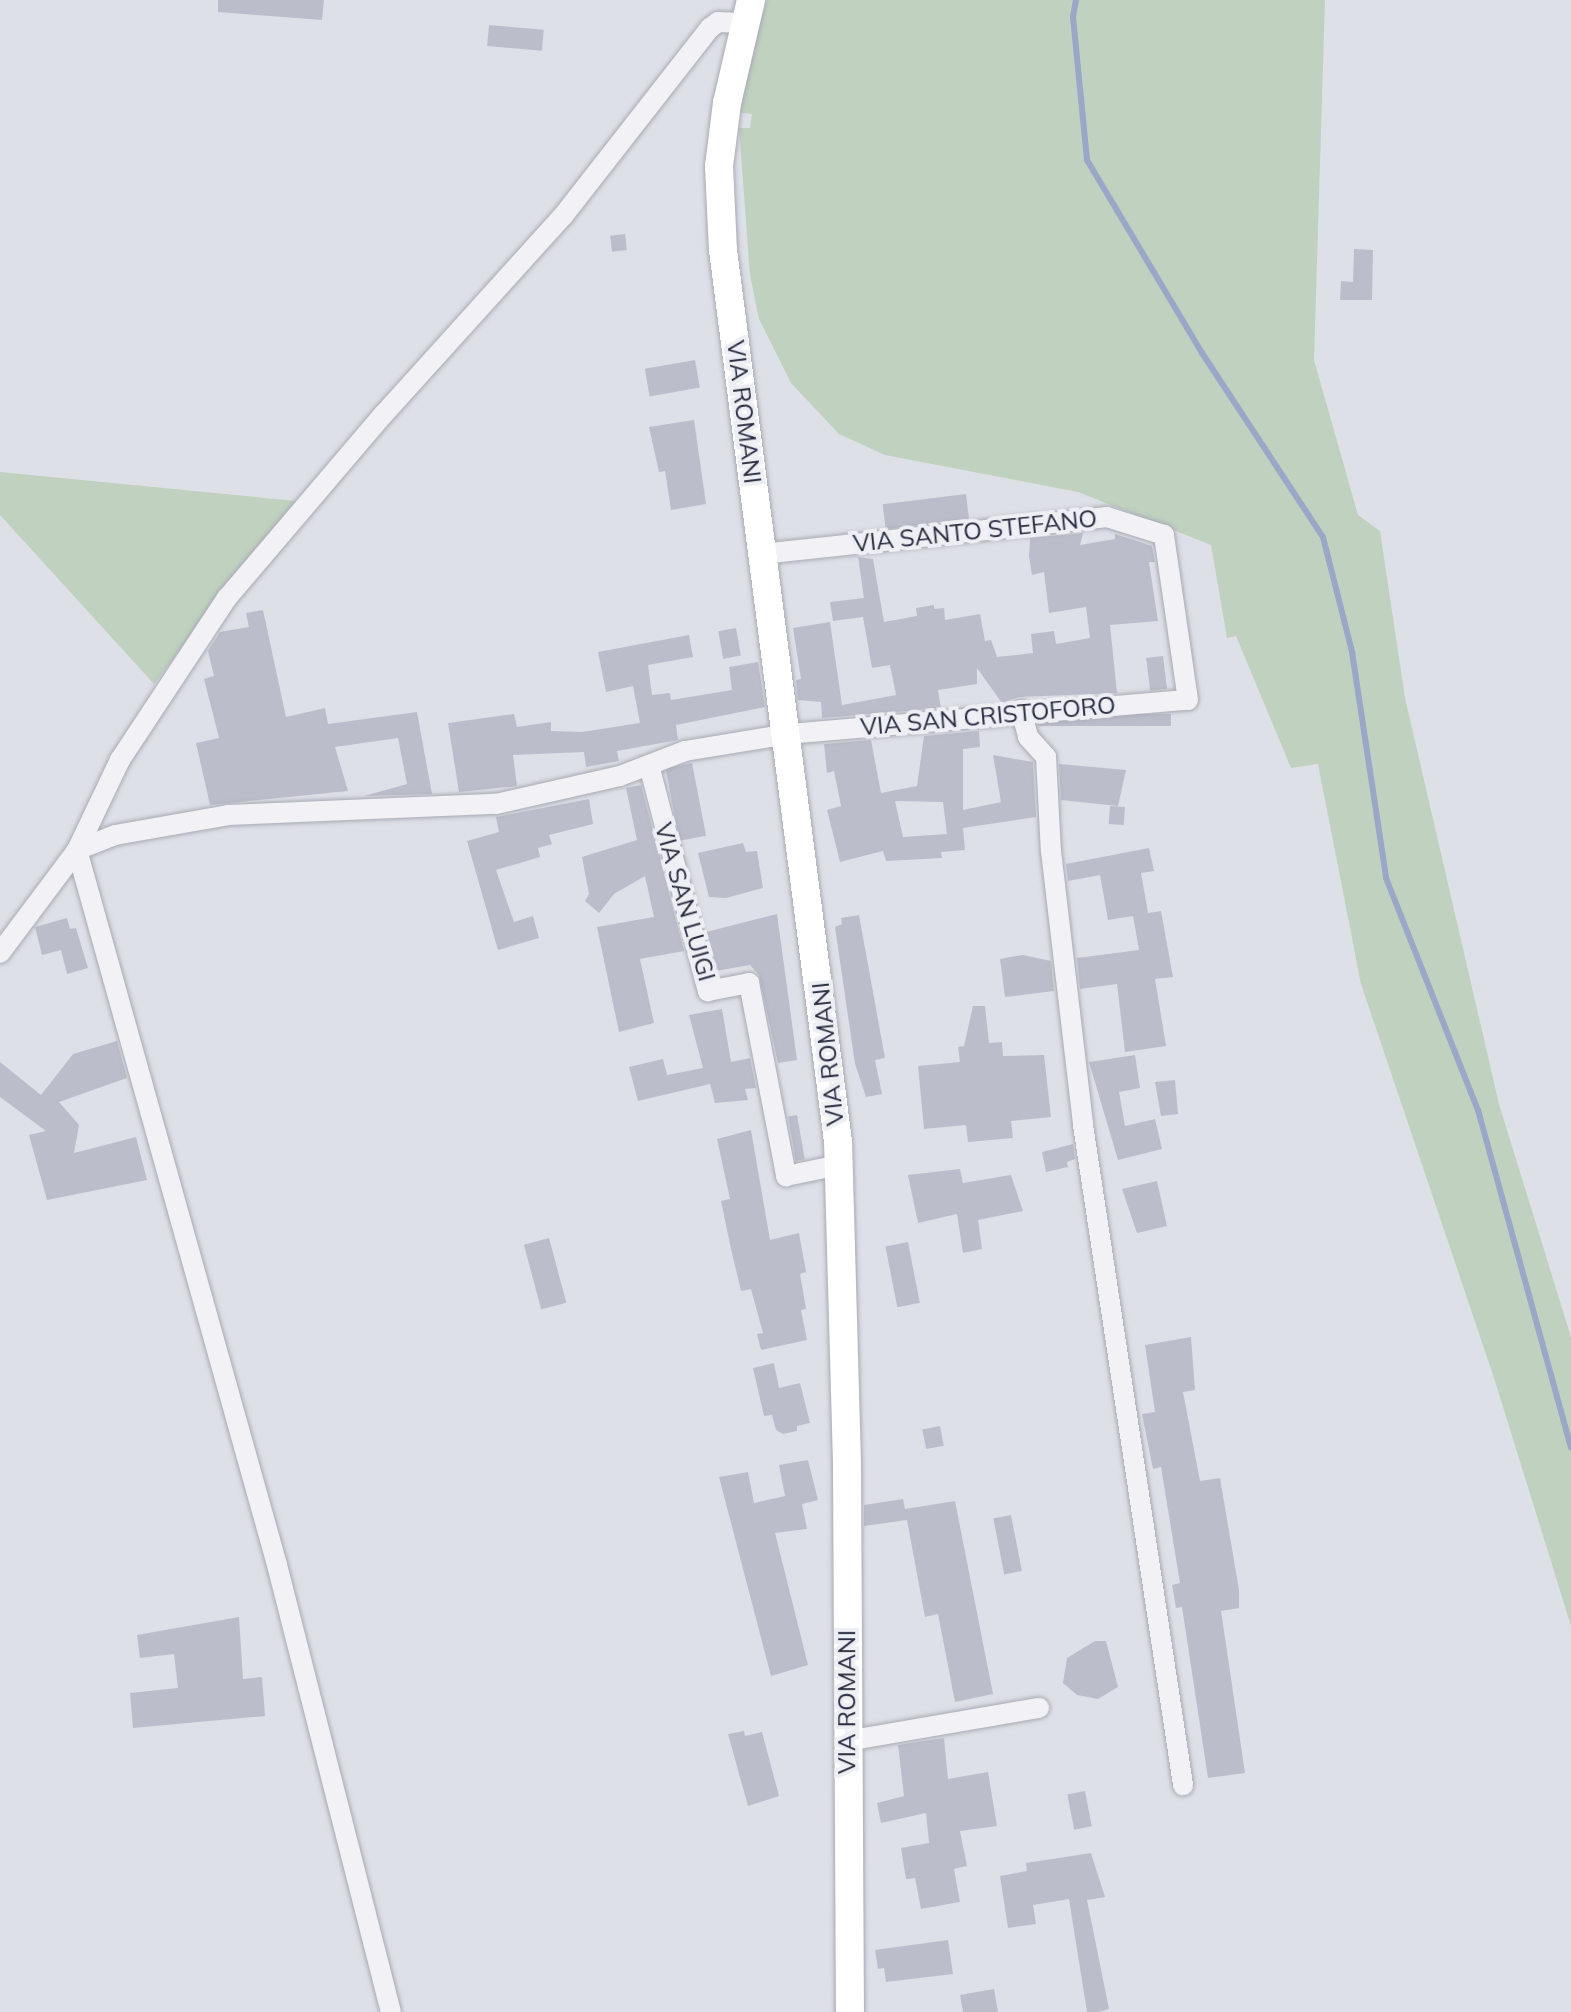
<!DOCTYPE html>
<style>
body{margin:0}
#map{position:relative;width:1571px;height:2012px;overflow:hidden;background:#dee0e7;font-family:Mulish,sans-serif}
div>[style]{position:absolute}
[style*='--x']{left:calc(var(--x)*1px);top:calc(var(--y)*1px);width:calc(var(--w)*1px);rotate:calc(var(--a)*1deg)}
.green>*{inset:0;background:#c0d1bf}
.stream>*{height:6px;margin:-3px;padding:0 3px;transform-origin:3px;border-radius:3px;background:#9aa7c7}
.building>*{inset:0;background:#bbbeca;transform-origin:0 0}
.roads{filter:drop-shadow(0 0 2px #a7aab4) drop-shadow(0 0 2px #a7aab4)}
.street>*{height:20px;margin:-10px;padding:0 10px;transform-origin:10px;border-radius:10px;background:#f1f1f6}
.secondary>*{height:28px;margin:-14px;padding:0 14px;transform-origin:14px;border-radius:14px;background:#fff}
span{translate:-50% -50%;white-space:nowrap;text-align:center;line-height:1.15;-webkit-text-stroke:8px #edeff5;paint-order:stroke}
.street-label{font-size:24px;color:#282b3e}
</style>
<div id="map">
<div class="green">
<i style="clip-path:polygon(767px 0,1325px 0,1314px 360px,1358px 515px,1380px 531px,1405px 698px,1499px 1104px,1571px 1337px,1571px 1626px,1495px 1381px,1361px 984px,1318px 764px,1291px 768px,1236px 636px,1227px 638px,1211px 545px,1078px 492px,885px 455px,839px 434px,791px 383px,759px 319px,750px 275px,739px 128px,750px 128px,752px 114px,740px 113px,746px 69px)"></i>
<i style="clip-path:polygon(0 472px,296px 501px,154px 684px,0 515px)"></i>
</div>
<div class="stream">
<i style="--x:1076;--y:0;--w:17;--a:100"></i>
<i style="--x:1073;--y:17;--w:144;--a:84.4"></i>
<i style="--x:1087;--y:160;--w:225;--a:59.2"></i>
<i style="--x:1202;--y:353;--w:220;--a:56.7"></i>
<i style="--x:1323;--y:537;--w:119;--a:75.8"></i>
<i style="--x:1352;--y:652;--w:229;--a:81.4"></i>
<i style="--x:1386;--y:878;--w:250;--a:68.4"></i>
<i style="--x:1478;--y:1110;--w:350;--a:74.6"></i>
</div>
<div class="building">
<i style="clip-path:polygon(218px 0,324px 0,322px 20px,218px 12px)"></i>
<i style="left:489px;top:25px;width:55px;height:21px;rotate:5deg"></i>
<i style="left:625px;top:234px;width:16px;height:15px;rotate:83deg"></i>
<i style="clip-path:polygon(1354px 249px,1373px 250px,1372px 300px,1340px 300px,1341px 281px,1353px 282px)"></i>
<i style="left:695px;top:360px;width:28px;height:51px;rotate:80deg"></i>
<i style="clip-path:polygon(694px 420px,706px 504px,671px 510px,665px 471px,659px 472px,649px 427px)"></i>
<i style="left:966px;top:494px;width:25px;height:84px;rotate:83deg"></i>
<i style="clip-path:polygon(1083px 533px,1080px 545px,1115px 539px,1115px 534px,1152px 546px,1155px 562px,1149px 562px,1158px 621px,1110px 625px,1117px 693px,1019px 697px,1002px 703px,977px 668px,977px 684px,938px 690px,941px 708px,822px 718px,821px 702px,798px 700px,796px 680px,801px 679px,793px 628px,830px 622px,842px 705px,896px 695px,890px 665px,872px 668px,863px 617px,833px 621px,830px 602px,864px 598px,858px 557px,873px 559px,884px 622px,917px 616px,916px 608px,934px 605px,934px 609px,944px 608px,945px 620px,980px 614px,985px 641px,991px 640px,997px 657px,1033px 653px,1031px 634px,1054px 631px,1056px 644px,1090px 638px,1086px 607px,1049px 613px,1044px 572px,1032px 575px,1029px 556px,1030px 538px)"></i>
<i style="clip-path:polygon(263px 610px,286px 717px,325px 708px,328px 724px,417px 712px,432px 794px,364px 796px,407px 784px,398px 738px,335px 747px,348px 791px,210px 805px,196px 743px,219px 738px,204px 679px,214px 676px,208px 651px,220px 632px,249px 627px,246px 613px)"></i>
<i style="left:736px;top:628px;width:28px;height:18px;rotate:80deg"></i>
<i style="clip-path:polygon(689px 635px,693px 657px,648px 665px,652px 695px,670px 693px,671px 700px,732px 690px,729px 667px,758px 662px,765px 707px,676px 725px,678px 740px,617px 751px,619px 761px,586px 767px,584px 752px,513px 755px,517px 786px,459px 792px,448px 723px,514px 714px,517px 727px,551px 722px,551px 731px,582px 732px,640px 723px,633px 686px,606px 692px,598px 652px)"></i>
<i style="left:1163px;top:656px;width:33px;height:17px;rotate:83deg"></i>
<i style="left:1171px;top:714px;width:12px;height:133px;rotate:90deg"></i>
<i style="clip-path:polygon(evenodd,979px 731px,980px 747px,963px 749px,963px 810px,1001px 802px,993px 755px,1033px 762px,1036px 817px,963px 828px,965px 850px,941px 852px,942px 858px,886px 861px,883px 851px,840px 862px,827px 810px,841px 806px,834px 771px,827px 773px,824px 744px,871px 740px,881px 793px,917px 786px,924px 736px,979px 731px,895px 801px,943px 802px,947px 834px,903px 837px,895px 801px)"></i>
<i style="left:692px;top:763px;width:74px;height:27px;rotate:79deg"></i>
<i style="clip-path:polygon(1059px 764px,1126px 770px,1118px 806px,1061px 800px)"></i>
<i style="clip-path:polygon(641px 785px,684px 951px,640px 959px,654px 1023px,619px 1032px,597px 927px,654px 917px,645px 876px,614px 894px,599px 913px,585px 901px,589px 894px,582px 857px,637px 840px,626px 788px)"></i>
<i style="clip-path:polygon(589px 799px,593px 824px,549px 835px,552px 844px,538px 848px,540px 857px,496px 870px,514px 922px,533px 916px,539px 938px,498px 950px,467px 841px,499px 832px,496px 817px)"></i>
<i style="left:1110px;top:806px;width:15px;height:18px;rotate:4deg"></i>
<i style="clip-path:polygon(743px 843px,746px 852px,757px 851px,763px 888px,726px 898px,709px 897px,698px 853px)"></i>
<i style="clip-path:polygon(1149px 848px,1154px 871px,1141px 873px,1148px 913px,1161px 911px,1173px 977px,1155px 979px,1166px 1046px,1125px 1052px,1117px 984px,1080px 989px,1077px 958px,1139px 950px,1133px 916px,1108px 920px,1100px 875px,1068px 881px,1066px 864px)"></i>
<i style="clip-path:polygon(777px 914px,797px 1060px,778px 1063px,759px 975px,750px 965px,716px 971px,706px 932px)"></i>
<i style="clip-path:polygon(859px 915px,885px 1058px,875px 1060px,882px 1094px,866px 1097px,855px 1064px,835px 927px,842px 924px,841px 918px)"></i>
<i style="clip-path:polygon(67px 918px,70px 929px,76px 928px,88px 968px,67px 974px,61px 950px,42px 955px,35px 927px)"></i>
<i style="clip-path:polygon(1023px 955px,1051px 961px,1054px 991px,1005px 997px,1000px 959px)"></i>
<i style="clip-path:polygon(973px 1006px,985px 1006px,989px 1043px,1002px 1042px,1003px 1056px,1044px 1055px,1051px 1117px,1011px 1121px,1013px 1138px,968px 1142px,966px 1125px,924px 1129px,918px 1066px,960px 1062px,958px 1047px,964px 1046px)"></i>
<i style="clip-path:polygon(722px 1009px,731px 1062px,750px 1058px,756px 1088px,745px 1089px,748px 1100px,715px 1103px,710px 1084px,638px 1101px,629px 1067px,663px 1059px,667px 1075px,703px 1068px,689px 1015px)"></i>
<i style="clip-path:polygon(117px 1041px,127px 1078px,59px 1102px,79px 1125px,74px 1153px,136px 1137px,147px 1180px,47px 1200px,29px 1135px,46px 1131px,0 1097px,0 1062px,41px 1095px,73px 1054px)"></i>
<i style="clip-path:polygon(1135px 1055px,1140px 1088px,1119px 1092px,1125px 1126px,1155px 1119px,1162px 1149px,1118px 1160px,1089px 1062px)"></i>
<i style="clip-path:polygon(1175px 1080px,1178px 1114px,1161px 1116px,1155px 1082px)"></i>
<i style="left:797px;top:1115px;width:45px;height:9px;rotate:80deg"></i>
<i style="clip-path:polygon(751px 1130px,770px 1240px,799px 1233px,806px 1272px,800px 1274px,806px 1309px,801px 1310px,807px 1340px,761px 1350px,757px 1334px,763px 1333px,751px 1289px,741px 1291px,731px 1249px,721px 1201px,730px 1199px,717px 1139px)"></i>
<i style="clip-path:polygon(1073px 1144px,1075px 1159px,1067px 1162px,1068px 1167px,1046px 1172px,1042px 1152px)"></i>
<i style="clip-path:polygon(960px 1169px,963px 1183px,1011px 1175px,1023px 1211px,978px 1220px,982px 1249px,963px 1253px,957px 1214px,918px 1223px,908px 1175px)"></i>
<i style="clip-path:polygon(1157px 1181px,1167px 1226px,1137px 1233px,1122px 1189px)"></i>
<i style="left:549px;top:1238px;width:67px;height:26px;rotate:75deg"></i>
<i style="left:908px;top:1242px;width:62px;height:23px;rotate:79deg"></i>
<i style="clip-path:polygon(1191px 1337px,1195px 1390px,1183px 1392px,1200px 1481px,1220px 1478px,1239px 1590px,1239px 1608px,1221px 1611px,1245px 1773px,1208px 1778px,1182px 1607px,1176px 1608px,1172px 1585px,1180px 1583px,1161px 1467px,1153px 1469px,1142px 1414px,1155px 1412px,1145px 1345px)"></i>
<i style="clip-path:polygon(774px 1363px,779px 1388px,800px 1383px,810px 1423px,797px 1426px,797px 1431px,783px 1434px,776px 1430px,772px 1415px,764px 1416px,753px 1368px)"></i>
<i style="left:940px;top:1426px;width:20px;height:18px;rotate:79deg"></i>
<i style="clip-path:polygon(808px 1460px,818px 1500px,802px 1504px,807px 1529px,775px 1533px,808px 1665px,771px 1676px,719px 1477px,748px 1472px,754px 1503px,785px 1496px,779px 1465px)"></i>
<i style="clip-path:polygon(903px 1499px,906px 1514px,905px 1509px,955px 1501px,993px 1694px,955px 1702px,938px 1614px,925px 1617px,907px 1520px,864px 1526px,864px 1505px)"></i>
<i style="left:1011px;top:1515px;width:57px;height:18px;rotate:79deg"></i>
<i style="clip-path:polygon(239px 1617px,243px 1679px,262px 1677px,265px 1716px,133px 1728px,130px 1693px,178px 1688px,174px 1654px,140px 1658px,137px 1635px)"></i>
<i style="clip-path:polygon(1095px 1641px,1106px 1641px,1118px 1687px,1098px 1699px,1077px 1695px,1063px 1683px,1067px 1658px)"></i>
<i style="clip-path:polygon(744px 1731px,745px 1736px,762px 1732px,779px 1796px,748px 1806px,728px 1734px)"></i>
<i style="clip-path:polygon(944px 1738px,948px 1779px,988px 1772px,997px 1826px,960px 1831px,967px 1866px,954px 1869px,960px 1902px,921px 1909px,915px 1878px,906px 1879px,901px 1848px,929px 1843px,926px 1813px,881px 1823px,877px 1803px,904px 1796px,898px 1745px)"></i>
<i style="left:1085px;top:1791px;width:36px;height:18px;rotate:79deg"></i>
<i style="clip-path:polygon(1091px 1853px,1105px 1897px,1087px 1900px,1109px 2009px,1099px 2012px,1087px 2012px,1069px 1899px,1033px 1905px,1036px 1924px,1008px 1928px,1000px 1876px,1027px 1871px,1026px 1863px)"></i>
<i style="clip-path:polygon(948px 1940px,953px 1974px,886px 1982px,884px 1968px,878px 1969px,875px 1950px)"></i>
<i style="clip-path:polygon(994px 1989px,998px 2012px,963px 2012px,960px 1995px)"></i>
</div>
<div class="roads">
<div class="street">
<i style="--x:1021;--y:710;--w:28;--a:75"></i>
<i style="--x:1028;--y:737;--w:27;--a:48"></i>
<i style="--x:1046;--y:757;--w:94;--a:87"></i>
<i style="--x:1051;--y:851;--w:276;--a:83.3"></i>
<i style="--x:1083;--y:1125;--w:668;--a:81.38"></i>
<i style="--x:649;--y:765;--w:234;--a:75.4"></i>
<i style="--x:708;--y:991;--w:42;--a:-11"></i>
<i style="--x:749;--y:983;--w:197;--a:79.1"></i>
<i style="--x:786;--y:1176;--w:54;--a:-11.7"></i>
<i style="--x:77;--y:850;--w:41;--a:-21.5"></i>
<i style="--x:115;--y:835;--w:115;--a:-10"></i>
<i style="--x:228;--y:815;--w:268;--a:-2.4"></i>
<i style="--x:496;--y:804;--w:127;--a:-12.7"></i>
<i style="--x:620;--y:776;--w:70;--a:-21"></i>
<i style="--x:685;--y:751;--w:104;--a:-9.4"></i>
<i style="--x:788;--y:734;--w:401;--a:-4.9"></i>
<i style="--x:1188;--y:700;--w:167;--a:-98.3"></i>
<i style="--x:1164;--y:535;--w:60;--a:-162.5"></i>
<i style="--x:1107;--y:517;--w:347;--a:173.9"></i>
<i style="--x:77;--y:850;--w:742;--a:74.37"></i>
<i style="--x:277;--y:1565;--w:461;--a:75.7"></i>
<i style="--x:0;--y:953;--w:129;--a:-53.2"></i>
<i style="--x:77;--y:850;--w:100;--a:-64.5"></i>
<i style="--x:120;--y:760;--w:194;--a:-56.6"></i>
<i style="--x:227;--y:598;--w:240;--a:-49.6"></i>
<i style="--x:383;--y:415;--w:268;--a:-47.9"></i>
<i style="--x:563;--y:216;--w:239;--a:-52"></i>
<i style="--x:710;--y:28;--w:10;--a:-37"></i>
<i style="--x:718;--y:22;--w:27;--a:2"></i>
<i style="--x:847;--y:1741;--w:195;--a:-9.8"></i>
</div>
<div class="secondary">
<i style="--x:751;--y:0;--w:106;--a:103.1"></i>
<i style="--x:727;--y:103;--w:64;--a:97.2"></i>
<i style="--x:719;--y:166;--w:84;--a:87.3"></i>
<i style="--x:723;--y:250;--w:898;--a:82.65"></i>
<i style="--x:838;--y:1141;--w:324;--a:88.4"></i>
<i style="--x:847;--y:1465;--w:547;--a:89.69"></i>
</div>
</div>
<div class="street-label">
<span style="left:744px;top:412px;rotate:83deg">VIA ROMANI</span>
<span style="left:975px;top:531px;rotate:-6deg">VIA SANTO STEFANO</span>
<span style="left:988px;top:716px;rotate:-5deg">VIA SAN CRISTOFORO</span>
<span style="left:685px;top:902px;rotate:74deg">VIA SAN LUIGI</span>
<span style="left:828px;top:1054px;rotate:-96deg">VIA ROMANI</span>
<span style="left:847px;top:1702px;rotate:-90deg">VIA ROMANI</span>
</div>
</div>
